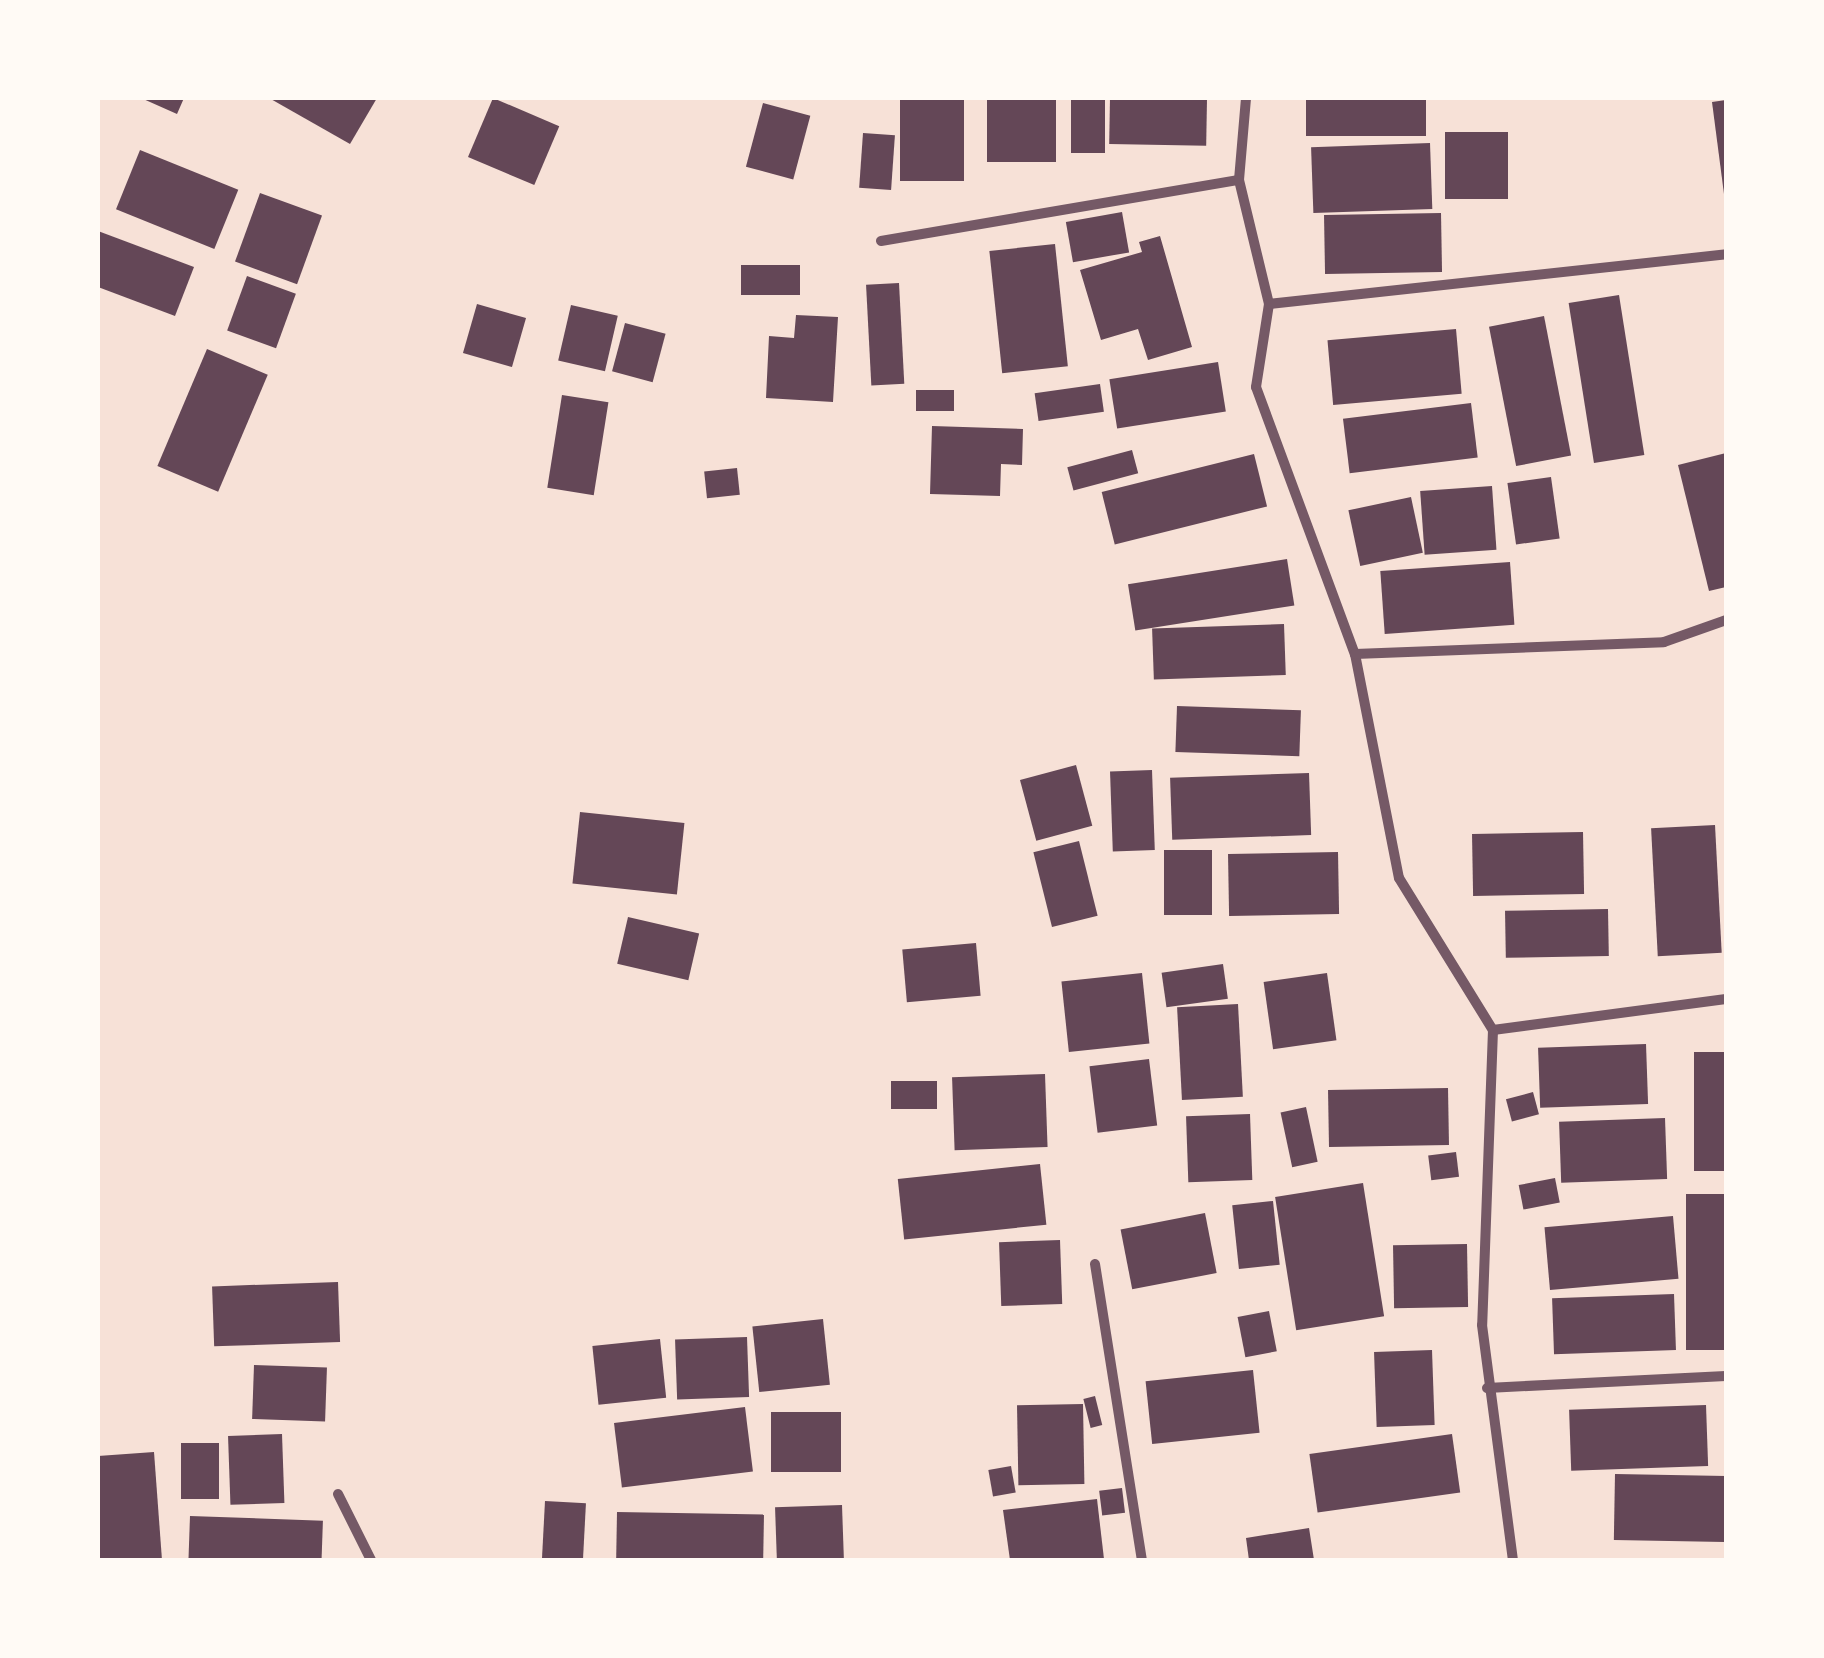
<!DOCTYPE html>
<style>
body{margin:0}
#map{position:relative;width:1824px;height:1658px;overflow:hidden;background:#f7e1d7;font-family:"Times New Roman",serif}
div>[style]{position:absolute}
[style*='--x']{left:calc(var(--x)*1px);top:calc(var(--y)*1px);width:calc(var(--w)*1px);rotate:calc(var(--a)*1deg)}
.building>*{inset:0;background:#644757;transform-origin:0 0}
.minor>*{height:10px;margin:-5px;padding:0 5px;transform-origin:5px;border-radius:5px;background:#755966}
span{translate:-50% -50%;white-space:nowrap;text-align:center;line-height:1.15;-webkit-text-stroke:8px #fffaf5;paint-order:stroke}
.frame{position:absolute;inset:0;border:100px solid #fffaf5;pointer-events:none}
</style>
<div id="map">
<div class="building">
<i style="clip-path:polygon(141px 98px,184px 98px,177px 114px)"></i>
<i style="clip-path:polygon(269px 98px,377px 98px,350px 144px)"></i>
<i style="left:493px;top:98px;width:72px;height:64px;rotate:23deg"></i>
<i style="left:900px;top:98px;width:64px;height:83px"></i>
<i style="left:987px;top:98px;width:69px;height:64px"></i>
<i style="left:1071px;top:98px;width:34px;height:55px"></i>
<i style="left:1110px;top:98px;width:97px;height:46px;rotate:1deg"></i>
<i style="left:1306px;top:98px;width:120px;height:38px"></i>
<i style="clip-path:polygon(1726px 100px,1726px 194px,1724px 194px,1712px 102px)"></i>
<i style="left:763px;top:103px;width:49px;height:66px;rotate:15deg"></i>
<i style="left:1508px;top:132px;width:67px;height:63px;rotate:90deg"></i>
<i style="left:863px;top:133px;width:32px;height:55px;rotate:4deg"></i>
<i style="left:1430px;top:143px;width:66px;height:119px;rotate:88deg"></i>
<i style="left:140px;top:150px;width:106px;height:64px;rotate:22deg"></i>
<i style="left:260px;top:193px;width:66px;height:73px;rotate:20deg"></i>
<i style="left:1122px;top:212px;width:41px;height:57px;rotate:80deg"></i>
<i style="left:1441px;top:213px;width:59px;height:117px;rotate:89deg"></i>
<i style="clip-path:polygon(98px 231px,194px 267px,175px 316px,98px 287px)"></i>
<i style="clip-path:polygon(1160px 236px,1192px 347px,1148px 360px,1138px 329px,1101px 340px,1080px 270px,1142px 252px,1139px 242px)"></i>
<i style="left:1055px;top:244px;width:123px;height:66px;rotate:84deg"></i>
<i style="left:800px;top:265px;width:30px;height:59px;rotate:90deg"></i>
<i style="left:247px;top:276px;width:52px;height:58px;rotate:20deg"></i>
<i style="left:899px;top:283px;width:101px;height:33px;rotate:87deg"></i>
<i style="left:1619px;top:295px;width:162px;height:51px;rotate:81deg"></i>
<i style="left:477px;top:304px;width:51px;height:51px;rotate:16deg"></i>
<i style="left:571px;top:305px;width:48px;height:57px;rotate:13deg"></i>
<i style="clip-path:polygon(796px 315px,838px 317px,833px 402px,766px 398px,769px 336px,794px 338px)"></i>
<i style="left:1544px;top:316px;width:142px;height:56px;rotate:79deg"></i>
<i style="left:625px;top:323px;width:42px;height:50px;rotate:15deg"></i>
<i style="left:1456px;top:329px;width:65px;height:129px;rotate:85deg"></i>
<i style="left:207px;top:349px;width:66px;height:127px;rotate:23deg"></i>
<i style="left:1218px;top:362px;width:50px;height:110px;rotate:81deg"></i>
<i style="left:1100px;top:384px;width:28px;height:66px;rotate:82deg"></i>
<i style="left:916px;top:390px;width:38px;height:21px"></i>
<i style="left:562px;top:395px;width:47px;height:94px;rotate:9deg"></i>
<i style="left:1471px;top:403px;width:55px;height:129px;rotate:83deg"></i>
<i style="clip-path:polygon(932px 426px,1023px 429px,1022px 465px,1001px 464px,1000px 496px,930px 494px)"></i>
<i style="left:1132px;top:450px;width:24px;height:67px;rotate:75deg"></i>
<i style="clip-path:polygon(1726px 453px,1726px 587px,1709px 591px,1678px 465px)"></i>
<i style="left:1254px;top:454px;width:54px;height:157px;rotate:76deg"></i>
<i style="left:737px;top:468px;width:27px;height:33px;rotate:84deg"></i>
<i style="left:1551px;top:477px;width:62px;height:44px;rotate:82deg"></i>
<i style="left:1492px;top:486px;width:64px;height:72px;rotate:86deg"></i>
<i style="left:1411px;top:497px;width:57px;height:64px;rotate:78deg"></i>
<i style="left:1287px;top:559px;width:47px;height:161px;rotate:81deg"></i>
<i style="left:1510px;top:562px;width:63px;height:130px;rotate:86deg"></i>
<i style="left:1284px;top:624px;width:51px;height:132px;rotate:88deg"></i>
<i style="left:1177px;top:706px;width:124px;height:46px;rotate:2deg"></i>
<i style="left:1076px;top:765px;width:63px;height:58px;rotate:75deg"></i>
<i style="left:1152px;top:770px;width:80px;height:42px;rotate:88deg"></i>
<i style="left:1309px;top:773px;width:62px;height:139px;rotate:88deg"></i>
<i style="left:580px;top:812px;width:105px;height:72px;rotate:6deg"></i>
<i style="left:1715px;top:825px;width:128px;height:64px;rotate:87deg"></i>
<i style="left:1583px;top:832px;width:62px;height:111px;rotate:89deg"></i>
<i style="left:1079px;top:841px;width:77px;height:47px;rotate:76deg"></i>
<i style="left:1164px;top:850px;width:48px;height:65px"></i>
<i style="left:1338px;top:852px;width:62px;height:110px;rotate:89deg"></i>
<i style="left:1608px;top:909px;width:47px;height:103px;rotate:89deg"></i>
<i style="left:628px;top:917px;width:73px;height:48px;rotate:13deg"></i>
<i style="left:976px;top:943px;width:53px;height:74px;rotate:85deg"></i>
<i style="left:1223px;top:964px;width:35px;height:62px;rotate:82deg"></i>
<i style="left:1142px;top:973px;width:71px;height:81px;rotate:84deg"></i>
<i style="left:1327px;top:973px;width:68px;height:64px;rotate:82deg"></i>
<i style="left:1238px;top:1004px;width:93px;height:61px;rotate:87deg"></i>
<i style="left:1646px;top:1044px;width:60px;height:108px;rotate:88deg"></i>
<i style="left:1694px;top:1052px;width:32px;height:119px"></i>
<i style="left:1149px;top:1059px;width:67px;height:60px;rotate:83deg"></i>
<i style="left:1045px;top:1074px;width:73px;height:93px;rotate:88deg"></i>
<i style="left:937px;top:1081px;width:28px;height:46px;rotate:90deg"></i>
<i style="left:1448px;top:1088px;width:57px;height:120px;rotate:89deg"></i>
<i style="left:1533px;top:1092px;width:23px;height:28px;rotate:75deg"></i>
<i style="left:1306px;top:1107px;width:56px;height:26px;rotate:78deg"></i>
<i style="left:1250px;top:1114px;width:66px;height:64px;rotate:88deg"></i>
<i style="left:1665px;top:1118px;width:61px;height:106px;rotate:88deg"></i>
<i style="left:1456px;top:1152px;width:25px;height:28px;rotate:83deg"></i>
<i style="left:1040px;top:1164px;width:61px;height:143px;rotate:84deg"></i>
<i style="left:1555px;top:1178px;width:25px;height:37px;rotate:79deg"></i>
<i style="left:1363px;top:1183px;width:135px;height:89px;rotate:81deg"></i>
<i style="left:1726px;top:1194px;width:156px;height:40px;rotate:90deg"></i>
<i style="left:1273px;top:1201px;width:64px;height:41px;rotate:84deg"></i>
<i style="left:1205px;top:1213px;width:61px;height:86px;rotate:79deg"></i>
<i style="left:1673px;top:1216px;width:63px;height:129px;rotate:85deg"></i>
<i style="left:1060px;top:1240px;width:64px;height:61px;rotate:88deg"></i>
<i style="left:1467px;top:1244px;width:63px;height:74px;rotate:89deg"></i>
<i style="left:338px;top:1282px;width:60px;height:126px;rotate:88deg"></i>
<i style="left:1674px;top:1294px;width:56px;height:122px;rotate:88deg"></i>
<i style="left:1269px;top:1311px;width:41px;height:32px;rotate:79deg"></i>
<i style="left:823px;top:1319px;width:66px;height:71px;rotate:84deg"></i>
<i style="left:747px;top:1337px;width:60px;height:72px;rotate:88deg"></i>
<i style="left:660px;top:1339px;width:59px;height:68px;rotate:84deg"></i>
<i style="left:1432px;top:1350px;width:75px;height:58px;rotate:88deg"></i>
<i style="left:254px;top:1365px;width:73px;height:54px;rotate:2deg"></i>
<i style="left:1253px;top:1370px;width:63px;height:108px;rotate:84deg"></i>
<i style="left:1095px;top:1396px;width:30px;height:12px;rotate:76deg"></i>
<i style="left:1083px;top:1404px;width:80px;height:66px;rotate:89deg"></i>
<i style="left:1706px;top:1405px;width:61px;height:137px;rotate:88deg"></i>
<i style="left:745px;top:1407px;width:65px;height:132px;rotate:83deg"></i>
<i style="left:841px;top:1412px;width:60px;height:70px;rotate:90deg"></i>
<i style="left:282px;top:1434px;width:69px;height:54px;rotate:88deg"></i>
<i style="left:1452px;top:1434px;width:59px;height:144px;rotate:82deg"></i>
<i style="left:181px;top:1443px;width:38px;height:56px"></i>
<i style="clip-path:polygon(154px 1452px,162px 1560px,99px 1560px,98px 1456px)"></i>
<i style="left:1011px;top:1466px;width:27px;height:23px;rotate:80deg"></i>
<i style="left:1615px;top:1474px;width:111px;height:66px;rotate:1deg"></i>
<i style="left:1122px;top:1488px;width:25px;height:23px;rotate:83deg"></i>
<i style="clip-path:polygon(1097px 1499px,1104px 1559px,1010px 1560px,1003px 1510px)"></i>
<i style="left:545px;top:1501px;width:41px;height:59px;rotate:3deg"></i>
<i style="left:842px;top:1505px;width:55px;height:67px;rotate:88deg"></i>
<i style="left:617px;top:1512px;width:147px;height:48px;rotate:1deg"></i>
<i style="left:190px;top:1516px;width:133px;height:44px;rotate:2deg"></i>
<i style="clip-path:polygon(1309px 1528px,1314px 1560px,1249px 1560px,1246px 1538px)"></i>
</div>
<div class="minor">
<i style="--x:1239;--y:180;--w:82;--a:-85.1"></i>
<i style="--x:881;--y:241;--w:363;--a:-9.7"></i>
<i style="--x:1239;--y:180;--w:128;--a:76.4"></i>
<i style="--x:1269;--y:304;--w:84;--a:98.9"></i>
<i style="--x:1256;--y:387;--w:285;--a:69.7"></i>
<i style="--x:1355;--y:654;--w:228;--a:78.9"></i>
<i style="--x:1399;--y:878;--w:179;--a:58.3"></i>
<i style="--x:1493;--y:1030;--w:295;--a:92.1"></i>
<i style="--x:1482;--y:1325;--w:237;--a:82.5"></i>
<i style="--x:1269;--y:304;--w:460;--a:-6.2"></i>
<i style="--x:1355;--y:654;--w:309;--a:-2.2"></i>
<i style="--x:1664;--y:642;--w:66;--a:-19.5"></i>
<i style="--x:1493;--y:1030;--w:235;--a:-7.6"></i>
<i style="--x:1095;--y:1264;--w:300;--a:81"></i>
<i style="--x:1487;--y:1388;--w:239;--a:-2.9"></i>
<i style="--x:338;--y:1494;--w:74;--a:63.4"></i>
</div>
<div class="frame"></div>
</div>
